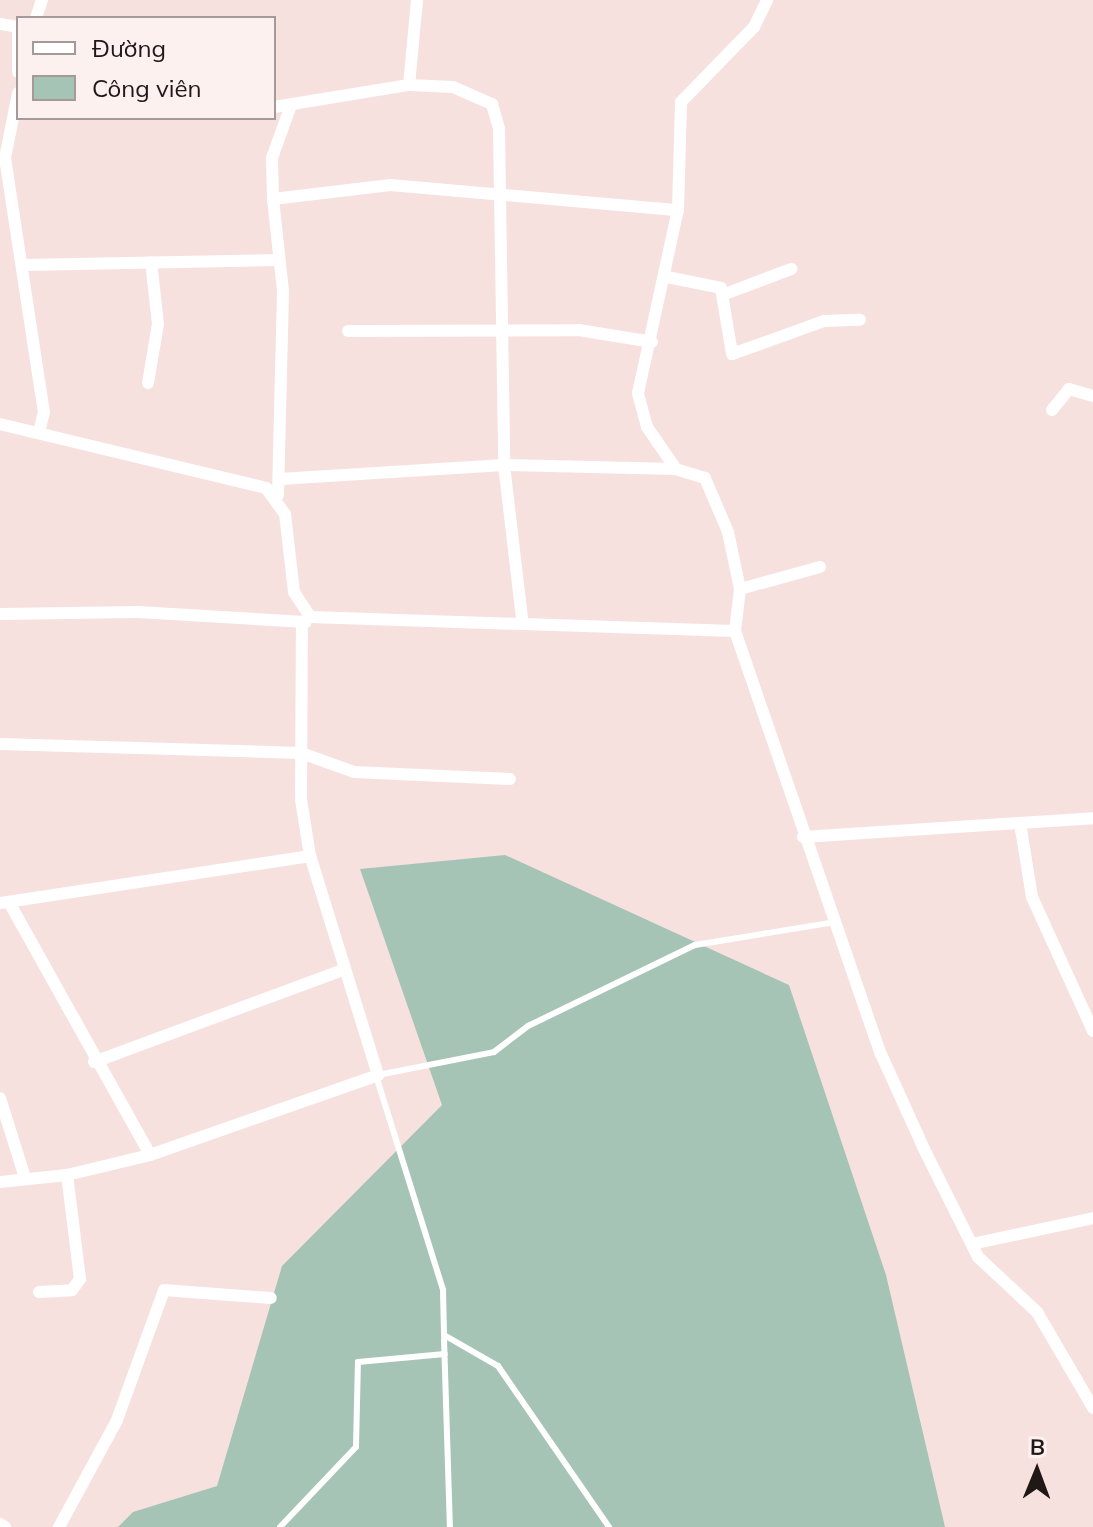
<!DOCTYPE html>
<meta charset="utf-8">
<style>
body{margin:0}
#map{position:relative;width:1093px;height:1527px;overflow:hidden;background:#f6e1df;font-family:Mulish,sans-serif}
div>[style]{position:absolute}
[style*='--x']{left:calc(var(--x)*1px);top:calc(var(--y)*1px);width:calc(var(--w)*1px);rotate:calc(var(--a)*1deg)}
.green>*{inset:0;background:#a6c4b5}
.service>*{height:6px;margin:-3px;padding:0 3px;transform-origin:3px;border-radius:3px;background:#fff}
.minor>*{height:12px;margin:-6px;padding:0 6px;transform-origin:6px;border-radius:6px;background:#fff}
span{translate:-50% -50%;white-space:nowrap;text-align:center;line-height:1.15;-webkit-text-stroke:8px #fdf1ef;paint-order:stroke}
.legend{position:absolute;left:16px;top:16px;width:260px;height:104px;box-sizing:border-box;background:#fdf1ef;border:2px solid #a49a99;margin:0;padding:10px 14px;list-style:none;font-size:24px;color:#1f1817}
.legend li{display:flex;align-items:center;gap:16px;height:40px}
.legend b{width:40px;border:2px solid #a49a99}
.north{position:absolute;left:997px;top:1431px;width:80px;height:80px;-webkit-text-stroke:6px #fdf1ef;paint-order:stroke;rotate:1deg;font-size:22px;font-weight:700;line-height:32px;text-align:center;color:#1f1817}
.north::after{content:'';display:block;margin:auto;width:28px;height:36px;background:#1f1817;clip-path:polygon(50% 0,100% 100%,50% 72%,0 100%)}
</style>
<div id="map">
<div class="green">
<i style="clip-path:polygon(505px 855px,789px 985px,886px 1275px,945px 1527px,118px 1527px,133px 1512px,217px 1486px,282px 1266px,442px 1105px,360px 869px)"></i>
</div>
<div class="service">
<i style="--x:378;--y:1075;--w:118;--a:-11.2"></i>
<i style="--x:494;--y:1052;--w:43;--a:-37.4"></i>
<i style="--x:528;--y:1026;--w:186;--a:-25.9"></i>
<i style="--x:695;--y:945;--w:143;--a:-9.3"></i>
<i style="--x:377;--y:1079;--w:221;--a:72.6"></i>
<i style="--x:443;--y:1290;--w:45;--a:88.7"></i>
<i style="--x:444;--y:1335;--w:62;--a:29.9"></i>
<i style="--x:498;--y:1366;--w:196;--a:55.4"></i>
<i style="--x:444;--y:1339;--w:188;--a:88.2"></i>
<i style="--x:280;--y:1527;--w:110;--a:-46.5"></i>
<i style="--x:356;--y:1447;--w:85;--a:-88.7"></i>
<i style="--x:358;--y:1362;--w:87;--a:-5.3"></i>
</div>
<div class="minor">
<i style="--x:36;--y:18;--w:19;--a:-72"></i>
<i style="--x:0;--y:24;--w:18;--a:9"></i>
<i style="--x:18;--y:30;--w:42;--a:90"></i>
<i style="--x:409;--y:85;--w:85;--a:-84.6"></i>
<i style="--x:18;--y:93;--w:66;--a:101.3"></i>
<i style="--x:5;--y:158;--w:257;--a:81.3"></i>
<i style="--x:44;--y:412;--w:21;--a:104"></i>
<i style="--x:274;--y:107;--w:137;--a:-9.3"></i>
<i style="--x:409;--y:85;--w:44;--a:2.6"></i>
<i style="--x:453;--y:87;--w:43;--a:23.6"></i>
<i style="--x:492;--y:104;--w:26;--a:74"></i>
<i style="--x:499;--y:129;--w:336;--a:89.1"></i>
<i style="--x:504;--y:465;--w:155;--a:83.3"></i>
<i style="--x:273;--y:199;--w:41;--a:-91.4"></i>
<i style="--x:272;--y:158;--w:56;--a:-70.3"></i>
<i style="--x:24;--y:265;--w:255;--a:-1.1"></i>
<i style="--x:667;--y:277;--w:55;--a:11.5"></i>
<i style="--x:721;--y:288;--w:67;--a:80.5"></i>
<i style="--x:732;--y:354;--w:98;--a:-19.7"></i>
<i style="--x:824;--y:321;--w:36;--a:-2"></i>
<i style="--x:725;--y:294;--w:71;--a:-20.7"></i>
<i style="--x:348;--y:331;--w:231;--a:-0.2"></i>
<i style="--x:579;--y:330;--w:74;--a:9.3"></i>
<i style="--x:148;--y:383;--w:60;--a:-80.4"></i>
<i style="--x:158;--y:324;--w:62;--a:-96.4"></i>
<i style="--x:1052;--y:410;--w:27;--a:-51"></i>
<i style="--x:1069;--y:389;--w:25;--a:16"></i>
<i style="--x:0;--y:424;--w:274;--a:13.5"></i>
<i style="--x:266;--y:488;--w:32;--a:54"></i>
<i style="--x:285;--y:514;--w:79;--a:83.4"></i>
<i style="--x:294;--y:592;--w:30;--a:57"></i>
<i style="--x:310;--y:617;--w:425;--a:1.9"></i>
<i style="--x:735;--y:631;--w:447;--a:71"></i>
<i style="--x:881;--y:1054;--w:104;--a:65.6"></i>
<i style="--x:924;--y:1149;--w:121;--a:63.4"></i>
<i style="--x:978;--y:1257;--w:81;--a:43"></i>
<i style="--x:1037;--y:1312;--w:111;--a:59.7"></i>
<i style="--x:280;--y:479;--w:224;--a:-3.6"></i>
<i style="--x:504;--y:465;--w:172;--a:1.3"></i>
<i style="--x:278;--y:495;--w:204;--a:-88.6"></i>
<i style="--x:283;--y:291;--w:93;--a:-96.2"></i>
<i style="--x:273;--y:199;--w:118;--a:-6.8"></i>
<i style="--x:390;--y:185;--w:289;--a:5"></i>
<i style="--x:740;--y:589;--w:83;--a:-15.4"></i>
<i style="--x:0;--y:614;--w:138;--a:-0.8"></i>
<i style="--x:138;--y:612;--w:168;--a:3.4"></i>
<i style="--x:735;--y:631;--w:42;--a:-83.2"></i>
<i style="--x:740;--y:589;--w:58;--a:-101.9"></i>
<i style="--x:728;--y:532;--w:59;--a:-113.1"></i>
<i style="--x:705;--y:478;--w:30;--a:-163"></i>
<i style="--x:676;--y:469;--w:51;--a:-124.6"></i>
<i style="--x:647;--y:427;--w:35;--a:-105"></i>
<i style="--x:638;--y:393;--w:187;--a:-77.7"></i>
<i style="--x:678;--y:210;--w:108;--a:-88.4"></i>
<i style="--x:681;--y:102;--w:105;--a:-45.8"></i>
<i style="--x:754;--y:27;--w:30;--a:-64"></i>
<i style="--x:0;--y:744;--w:301;--a:1.7"></i>
<i style="--x:301;--y:753;--w:56;--a:19.7"></i>
<i style="--x:354;--y:772;--w:156;--a:2.6"></i>
<i style="--x:1020;--y:823;--w:75;--a:80.8"></i>
<i style="--x:1032;--y:897;--w:147;--a:65.5"></i>
<i style="--x:803;--y:837;--w:291;--a:-3.7"></i>
<i style="--x:0;--y:903;--w:314;--a:-8.6"></i>
<i style="--x:10;--y:904;--w:287;--a:60.8"></i>
<i style="--x:94;--y:1062;--w:265;--a:-20.3"></i>
<i style="--x:0;--y:1098;--w:84;--a:72.6"></i>
<i style="--x:0;--y:1182;--w:67;--a:-6"></i>
<i style="--x:972;--y:1244;--w:124;--a:-12.1"></i>
<i style="--x:39;--y:1292;--w:33;--a:-3"></i>
<i style="--x:72;--y:1290;--w:14;--a:-54"></i>
<i style="--x:80;--y:1279;--w:105;--a:-97.1"></i>
<i style="--x:67;--y:1175;--w:85;--a:-13.5"></i>
<i style="--x:150;--y:1155;--w:242;--a:-19.3"></i>
<i style="--x:378;--y:1075;--w:229;--a:-107.2"></i>
<i style="--x:310;--y:856;--w:58;--a:-99"></i>
<i style="--x:301;--y:799;--w:172;--a:-89.7"></i>
<i style="--x:0;--y:1524;--w:6;--a:31"></i>
<i style="--x:59;--y:1527;--w:122;--a:-61.5"></i>
<i style="--x:117;--y:1420;--w:138;--a:-70.1"></i>
<i style="--x:164;--y:1290;--w:107;--a:4.3"></i>
</div>
<ul class="legend">
<li><b style="height:10px;background:#fff"></b>Đường</li>
<li><b style="height:22px;background:#a6c4b5"></b>Công viên</li>
</ul>
<div class="north">B</div>
</div>
